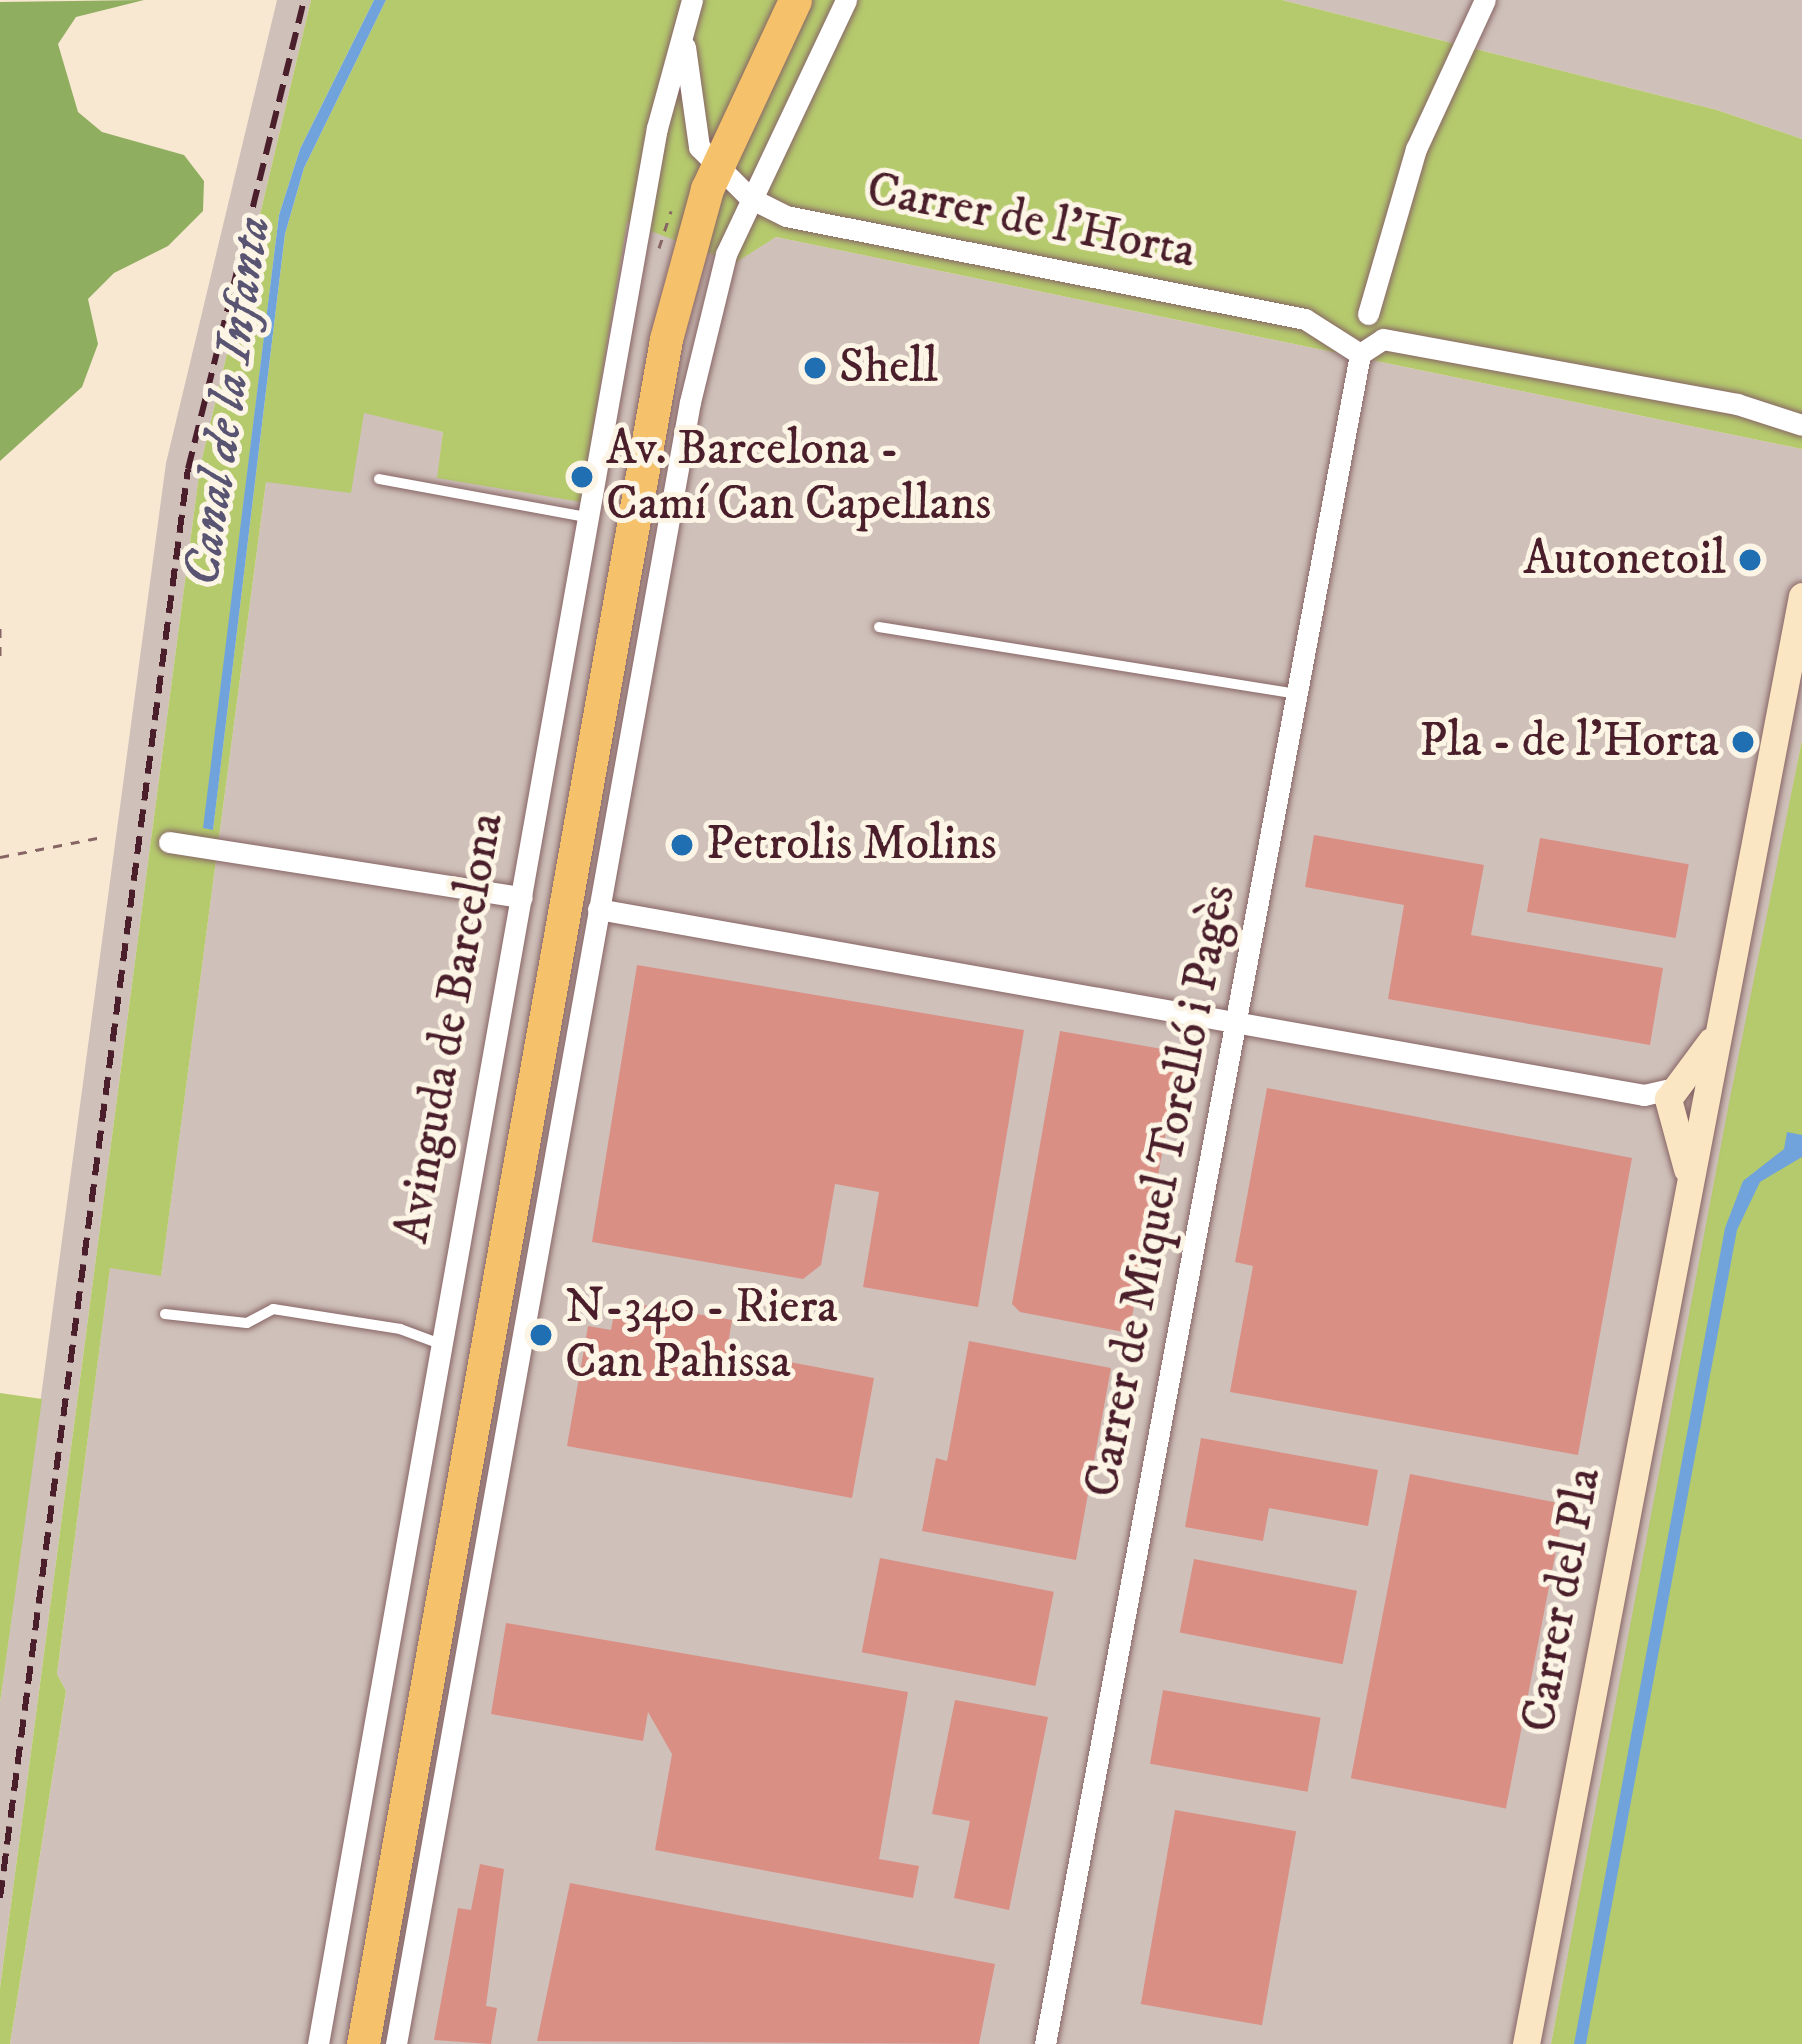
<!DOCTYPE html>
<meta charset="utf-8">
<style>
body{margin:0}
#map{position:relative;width:1802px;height:2044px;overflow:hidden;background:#f8e8d2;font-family:"IM FELL DW Pica",serif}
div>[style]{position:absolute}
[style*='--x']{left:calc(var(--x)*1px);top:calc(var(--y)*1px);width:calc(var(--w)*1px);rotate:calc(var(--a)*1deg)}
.industrial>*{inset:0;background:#cfc0ba}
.green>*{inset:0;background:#b5ca6d}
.forest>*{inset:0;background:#90ae60}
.water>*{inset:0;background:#70a3dc}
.building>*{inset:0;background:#da8f85;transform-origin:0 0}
.path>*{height:3px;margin-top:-1.5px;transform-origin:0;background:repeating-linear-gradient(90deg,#876565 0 9px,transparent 0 18px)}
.roads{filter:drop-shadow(0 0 3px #876565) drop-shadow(0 0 3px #876565)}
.service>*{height:10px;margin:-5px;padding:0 5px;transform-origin:5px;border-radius:5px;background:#fff}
.minor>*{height:21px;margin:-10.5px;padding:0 10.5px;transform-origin:10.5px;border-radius:10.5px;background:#fff}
.secondary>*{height:27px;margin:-13.5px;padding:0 13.5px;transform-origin:13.5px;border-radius:13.5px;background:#fbe6c4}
.primary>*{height:33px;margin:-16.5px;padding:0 16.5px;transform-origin:16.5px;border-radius:16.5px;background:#f5c16b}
.rail>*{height:6px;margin-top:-3px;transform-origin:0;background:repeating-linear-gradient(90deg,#4a1f2b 0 18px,transparent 0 27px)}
.dots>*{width:33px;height:33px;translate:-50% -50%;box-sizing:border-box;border:6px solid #fcf5e5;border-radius:50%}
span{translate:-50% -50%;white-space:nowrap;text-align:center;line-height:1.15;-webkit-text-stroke:10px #fcf5e5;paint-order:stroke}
.street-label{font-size:48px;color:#4a1f2b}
.poi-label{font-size:48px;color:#4a1f2b}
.left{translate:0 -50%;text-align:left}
.right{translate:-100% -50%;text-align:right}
.water-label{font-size:51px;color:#595472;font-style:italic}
</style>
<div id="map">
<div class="industrial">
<i style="clip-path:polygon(277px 0,311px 0,200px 467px,0 1988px,0 1703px,166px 463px)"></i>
<i style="clip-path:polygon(1282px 0,1802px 0,1802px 139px,1717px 110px)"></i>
<i style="clip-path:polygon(627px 221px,735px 262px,776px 237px,1802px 449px,1802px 740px,1551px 2044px,10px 2044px,66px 1691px,57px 1674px,110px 1267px,161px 1275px,266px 482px,364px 412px,443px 432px,438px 478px)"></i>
</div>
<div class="green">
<i style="clip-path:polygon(311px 0,374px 0,300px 149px,279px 215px,204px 828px,213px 829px,285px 234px,304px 168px,386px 0,1282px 0,1717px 110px,1802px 139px,1802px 449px,776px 237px,735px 263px,627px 222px,581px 502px,437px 478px,443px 432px,364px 413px,351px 493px,266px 482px,161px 1276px,110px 1268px,57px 1674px,66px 1691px,10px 2044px,0 2044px,0 1988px,200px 467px)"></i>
<i style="clip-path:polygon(1802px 740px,1802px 2044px,1551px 2044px,1728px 1108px)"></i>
<i style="clip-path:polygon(0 1393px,42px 1399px,0 1703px)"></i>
</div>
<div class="forest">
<i style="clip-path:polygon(144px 0,76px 17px,58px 44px,78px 112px,102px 132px,184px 155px,204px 181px,203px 211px,168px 246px,114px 273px,88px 299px,98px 344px,82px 387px,0 461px,0 2px)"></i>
</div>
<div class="water">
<i style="clip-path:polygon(374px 0,386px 0,304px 168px,285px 234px,213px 830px,203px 828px,279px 215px,300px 149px)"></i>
<i style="clip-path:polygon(1787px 1132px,1802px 1135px,1802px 1157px,1760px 1182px,1737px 1230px,1586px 2044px,1574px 2044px,1725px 1228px,1743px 1181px,1784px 1149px)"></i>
</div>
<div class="building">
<i style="clip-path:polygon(1314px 835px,1484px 865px,1471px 935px,1663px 968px,1650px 1045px,1388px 999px,1404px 905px,1305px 887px)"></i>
<i style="left:1540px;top:838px;width:151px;height:75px;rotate:10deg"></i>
<i style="clip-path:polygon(637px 965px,1024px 1030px,978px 1307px,863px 1287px,879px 1192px,835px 1184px,821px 1265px,803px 1279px,592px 1242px)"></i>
<i style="clip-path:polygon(1060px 1031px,1162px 1049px,1177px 1072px,1129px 1333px,1020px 1312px,1012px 1304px)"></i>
<i style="clip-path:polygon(1267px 1088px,1632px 1158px,1578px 1455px,1230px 1392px,1253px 1266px,1235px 1262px)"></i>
<i style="clip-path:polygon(626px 1302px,732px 1320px,727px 1350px,874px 1378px,852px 1498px,567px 1446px,588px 1326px,611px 1330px,615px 1309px)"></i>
<i style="clip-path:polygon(969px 1341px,1111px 1368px,1076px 1560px,922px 1531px,936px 1458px,947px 1461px)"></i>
<i style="clip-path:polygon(1201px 1438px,1378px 1470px,1368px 1526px,1269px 1508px,1263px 1541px,1185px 1527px)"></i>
<i style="left:1410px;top:1474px;width:158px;height:310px;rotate:11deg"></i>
<i style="left:880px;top:1558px;width:177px;height:96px;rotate:11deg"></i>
<i style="left:1194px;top:1559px;width:166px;height:75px;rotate:11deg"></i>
<i style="clip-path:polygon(506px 1623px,908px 1692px,879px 1859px,919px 1866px,913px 1898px,655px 1850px,672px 1754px,648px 1712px,643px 1741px,491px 1714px)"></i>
<i style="left:1163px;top:1690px;width:160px;height:75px;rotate:10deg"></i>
<i style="clip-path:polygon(955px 1700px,1048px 1717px,1009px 1910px,954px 1898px,970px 1821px,932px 1814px)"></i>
<i style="left:1175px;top:1810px;width:123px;height:197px;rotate:10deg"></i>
<i style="clip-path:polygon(480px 1864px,504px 1869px,486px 2006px,497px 2008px,491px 2044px,434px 2040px,458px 1908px,471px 1910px)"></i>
<i style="clip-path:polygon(570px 1883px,995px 1964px,979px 2044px,537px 2041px)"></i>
</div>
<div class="path">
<i style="--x:659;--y:248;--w:39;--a:-72"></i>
<i style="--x:0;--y:628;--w:36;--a:90"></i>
<i style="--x:0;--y:857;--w:99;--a:-11.1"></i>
</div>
<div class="roads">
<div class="service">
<i style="--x:379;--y:479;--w:211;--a:10.4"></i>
<i style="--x:879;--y:627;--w:421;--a:9.1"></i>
<i style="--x:165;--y:1314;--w:82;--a:6.3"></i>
<i style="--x:247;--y:1323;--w:30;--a:-28"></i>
<i style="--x:273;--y:1309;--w:129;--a:8.9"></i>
<i style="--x:400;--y:1329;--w:46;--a:20.4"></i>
</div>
<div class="minor">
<i style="--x:685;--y:47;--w:101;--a:82"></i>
<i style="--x:699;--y:147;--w:72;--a:45"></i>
<i style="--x:750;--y:198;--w:40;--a:26.6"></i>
<i style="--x:786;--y:216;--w:529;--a:11.22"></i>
<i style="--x:1305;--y:319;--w:65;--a:32.5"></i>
<i style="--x:1360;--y:354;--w:27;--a:-33"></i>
<i style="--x:1368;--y:314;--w:172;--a:-73.8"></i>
<i style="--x:1416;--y:149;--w:164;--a:-65.2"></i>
<i style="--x:1383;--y:339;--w:360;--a:10.4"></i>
<i style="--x:1737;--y:404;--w:68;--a:17.9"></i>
<i style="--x:169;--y:842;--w:357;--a:8.9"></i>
<i style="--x:598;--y:909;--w:1062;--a:10.08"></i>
<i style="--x:1644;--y:1095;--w:35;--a:-13"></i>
<i style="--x:318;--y:2044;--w:1946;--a:-79.97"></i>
<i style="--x:657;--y:128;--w:133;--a:-74.7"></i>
<i style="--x:396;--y:2044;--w:1668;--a:-79.85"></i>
<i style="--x:690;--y:402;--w:152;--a:-76.3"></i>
<i style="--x:726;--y:254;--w:281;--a:-64.7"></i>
<i style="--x:1045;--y:2044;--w:1719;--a:-79.44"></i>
</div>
<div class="secondary">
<i style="--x:1687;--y:1169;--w:73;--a:-105.2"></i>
<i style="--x:1668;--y:1099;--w:72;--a:-53.4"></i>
<i style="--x:1526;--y:2044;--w:1474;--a:-79.21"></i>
</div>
<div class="primary">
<i style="--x:363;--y:2044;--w:1732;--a:-79.92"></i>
<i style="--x:666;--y:339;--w:156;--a:-74.7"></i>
<i style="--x:707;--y:189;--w:208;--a:-65"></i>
</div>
</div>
<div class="rail">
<i style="--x:0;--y:1898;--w:1441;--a:-82.51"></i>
<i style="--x:188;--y:469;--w:483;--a:-76.1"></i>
</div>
<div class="dots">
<i style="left:815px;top:368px;background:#1f6fb2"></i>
<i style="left:582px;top:477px;background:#1f6fb2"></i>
<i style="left:1750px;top:560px;background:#1f6fb2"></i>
<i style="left:1743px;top:742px;background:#1f6fb2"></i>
<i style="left:682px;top:845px;background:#1f6fb2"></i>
<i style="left:541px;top:1335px;background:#1f6fb2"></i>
</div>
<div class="street-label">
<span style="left:1031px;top:221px;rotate:11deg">Carrer de l'Horta</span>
<span style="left:450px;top:1028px;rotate:-80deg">Avinguda de Barcelona</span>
<span style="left:1161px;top:1191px;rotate:-79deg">Carrer de Miquel Torelló i Pagès</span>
<span style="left:1562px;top:1600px;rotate:-80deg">Carrer del Pla</span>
</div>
<div class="poi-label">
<span class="left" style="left:839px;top:368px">Shell</span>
<span class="left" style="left:606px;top:477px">Av. Barcelona -<br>Camí Can Capellans</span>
<span class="right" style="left:1726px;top:560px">Autonetoil</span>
<span class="right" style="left:1719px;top:742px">Pla - de l'Horta</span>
<span class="left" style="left:706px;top:845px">Petrolis Molins</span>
<span class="left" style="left:565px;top:1335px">N-340 - Riera<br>Can Pahissa</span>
</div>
<div class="water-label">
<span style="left:228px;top:401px;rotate:-82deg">Canal de la Infanta</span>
</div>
</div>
